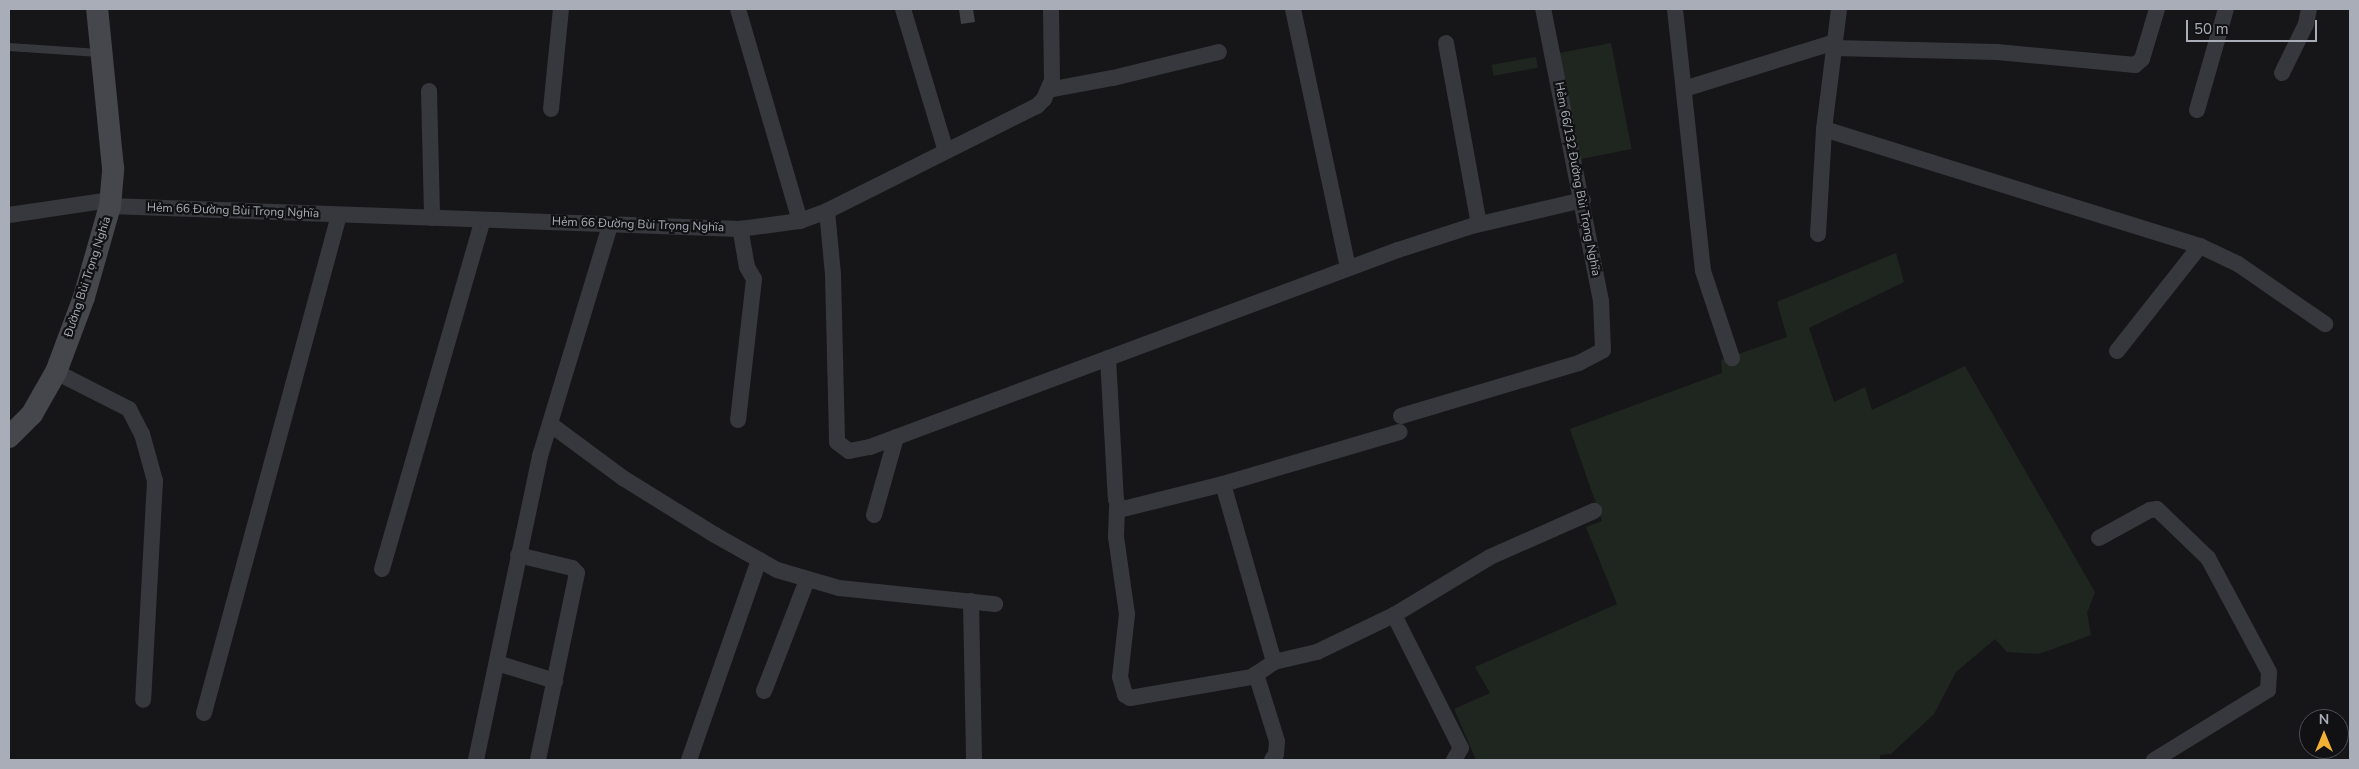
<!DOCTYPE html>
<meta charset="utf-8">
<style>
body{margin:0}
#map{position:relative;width:2359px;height:769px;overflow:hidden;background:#161618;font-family:"Nunito Sans",sans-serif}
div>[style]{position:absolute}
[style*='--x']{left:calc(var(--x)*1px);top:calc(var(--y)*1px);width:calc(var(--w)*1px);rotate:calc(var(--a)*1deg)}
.green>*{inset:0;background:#1e261f;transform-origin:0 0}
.building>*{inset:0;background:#404145}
.lane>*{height:8px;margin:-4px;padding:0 4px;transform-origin:4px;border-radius:4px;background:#37383d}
.street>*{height:16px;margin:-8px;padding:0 8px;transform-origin:8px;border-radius:8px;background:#37383d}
.secondary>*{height:22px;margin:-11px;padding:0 11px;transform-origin:11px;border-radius:11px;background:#45474d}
span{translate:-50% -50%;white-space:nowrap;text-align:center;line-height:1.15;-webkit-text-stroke:4.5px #111113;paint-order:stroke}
.street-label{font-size:12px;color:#a8adb8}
.frame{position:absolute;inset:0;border:10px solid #a8adb8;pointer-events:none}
.north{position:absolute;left:2299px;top:709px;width:50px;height:50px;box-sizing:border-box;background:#111113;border:1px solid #4d4f55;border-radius:50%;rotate:0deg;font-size:14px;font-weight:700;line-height:20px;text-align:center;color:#a8adb8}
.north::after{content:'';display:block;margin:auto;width:18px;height:22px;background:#f2b134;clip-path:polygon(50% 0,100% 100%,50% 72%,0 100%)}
.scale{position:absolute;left:2186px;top:20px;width:131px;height:22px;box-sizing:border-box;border:2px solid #a8adb8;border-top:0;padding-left:6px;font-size:15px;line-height:18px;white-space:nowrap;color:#a8adb8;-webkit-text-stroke:4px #111113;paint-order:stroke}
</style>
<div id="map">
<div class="green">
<i style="left:1611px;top:43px;width:108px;height:53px;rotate:79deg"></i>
<i style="left:1536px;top:57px;width:11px;height:45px;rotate:80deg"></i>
<i style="clip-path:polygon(1896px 253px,1904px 282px,1809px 328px,1834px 402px,1865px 387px,1872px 410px,1965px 366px,2095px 592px,2087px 613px,2091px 635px,2039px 654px,2007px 652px,1995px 639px,1956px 672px,1934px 714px,1891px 754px,1880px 755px,1880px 760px,1476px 760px,1454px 709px,1490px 693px,1475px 667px,1617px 604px,1586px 527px,1602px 521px,1570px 429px,1722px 373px,1721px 360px,1787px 337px,1777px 302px)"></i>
</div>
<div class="building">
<i style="clip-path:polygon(959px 9px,973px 9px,975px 22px,961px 24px)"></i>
</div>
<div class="lane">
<i style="--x:9;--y:47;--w:90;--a:3.8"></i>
</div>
<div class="street">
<i style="--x:738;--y:9;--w:221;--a:73.7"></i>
<i style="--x:903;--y:9;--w:148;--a:73.2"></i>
<i style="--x:1293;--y:9;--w:265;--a:78"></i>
<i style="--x:1675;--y:9;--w:263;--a:83.9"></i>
<i style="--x:1703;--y:271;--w:92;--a:71.6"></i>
<i style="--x:1839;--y:9;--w:121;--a:97.1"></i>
<i style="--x:1824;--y:129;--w:394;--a:17.3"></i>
<i style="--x:2200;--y:246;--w:42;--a:25.3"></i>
<i style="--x:2238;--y:264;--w:106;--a:34.6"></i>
<i style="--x:1446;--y:43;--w:184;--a:79.7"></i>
<i style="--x:1834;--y:48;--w:163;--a:1.4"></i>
<i style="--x:1997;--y:52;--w:139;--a:5.4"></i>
<i style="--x:2135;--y:65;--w:9;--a:-41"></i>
<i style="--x:2142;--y:59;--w:52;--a:-73.3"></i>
<i style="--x:2282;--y:73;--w:55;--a:-63.9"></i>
<i style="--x:2306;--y:24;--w:15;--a:-79"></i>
<i style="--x:1684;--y:89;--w:158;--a:-17.3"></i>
<i style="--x:1048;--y:90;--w:66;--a:-10.5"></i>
<i style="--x:1113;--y:78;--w:109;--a:-13.8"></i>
<i style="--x:429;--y:91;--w:127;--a:88.6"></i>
<i style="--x:551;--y:109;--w:100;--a:-84.3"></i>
<i style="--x:2197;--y:110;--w:105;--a:-74"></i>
<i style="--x:110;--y:206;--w:630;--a:2.09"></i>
<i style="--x:740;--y:229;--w:61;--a:-7.6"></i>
<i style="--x:800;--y:221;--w:29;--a:-20"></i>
<i style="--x:827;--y:211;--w:235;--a:-26.6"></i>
<i style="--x:1037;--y:106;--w:10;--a:-45"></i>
<i style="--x:1044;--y:99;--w:21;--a:-67"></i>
<i style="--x:1052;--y:80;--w:71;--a:-90.8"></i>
<i style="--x:827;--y:211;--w:63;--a:84.6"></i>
<i style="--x:833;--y:274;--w:168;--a:88.6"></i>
<i style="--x:837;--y:442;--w:15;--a:37"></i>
<i style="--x:849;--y:451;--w:21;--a:-11"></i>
<i style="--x:870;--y:447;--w:564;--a:-20.46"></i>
<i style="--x:1398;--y:250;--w:78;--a:-18"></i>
<i style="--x:1472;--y:226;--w:114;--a:-13.2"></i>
<i style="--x:9;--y:215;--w:103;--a:-8.4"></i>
<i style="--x:1818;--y:234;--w:105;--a:-86.7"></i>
<i style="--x:2117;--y:351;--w:134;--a:-51.7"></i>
<i style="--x:1108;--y:358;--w:141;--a:86.8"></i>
<i style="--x:1116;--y:499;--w:11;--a:75"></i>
<i style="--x:1119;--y:510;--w:107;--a:-14"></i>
<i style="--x:1223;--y:484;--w:184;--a:-16.4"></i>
<i style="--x:56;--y:372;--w:82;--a:26.9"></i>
<i style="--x:129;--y:409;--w:28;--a:63"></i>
<i style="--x:142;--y:434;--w:49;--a:74.5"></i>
<i style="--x:155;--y:481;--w:219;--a:93.1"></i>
<i style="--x:1401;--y:416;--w:186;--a:-16.6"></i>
<i style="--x:1579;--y:363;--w:27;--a:-28"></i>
<i style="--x:1603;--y:350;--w:49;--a:-92.3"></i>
<i style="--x:1601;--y:301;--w:298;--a:-101.2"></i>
<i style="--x:738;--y:420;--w:142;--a:-83.5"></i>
<i style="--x:754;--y:279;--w:14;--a:-120"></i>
<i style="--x:747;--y:267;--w:39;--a:-100"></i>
<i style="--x:550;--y:424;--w:91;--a:36.5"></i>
<i style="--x:623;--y:478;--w:108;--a:31.8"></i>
<i style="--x:715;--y:535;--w:71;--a:29.4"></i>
<i style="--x:777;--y:570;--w:65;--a:16.2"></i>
<i style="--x:839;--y:588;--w:157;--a:5.9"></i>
<i style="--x:1223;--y:484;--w:185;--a:74"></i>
<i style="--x:1274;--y:662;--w:44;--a:-13.1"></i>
<i style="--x:1317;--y:652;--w:85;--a:-25.7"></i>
<i style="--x:1394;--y:615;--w:112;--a:-31.1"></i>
<i style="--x:1490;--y:557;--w:114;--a:-23.9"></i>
<i style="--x:1117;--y:508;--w:29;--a:92"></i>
<i style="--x:1116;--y:537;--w:78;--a:81.9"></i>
<i style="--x:1127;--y:614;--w:63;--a:96.3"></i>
<i style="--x:1120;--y:677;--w:19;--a:74"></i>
<i style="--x:1125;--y:695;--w:6;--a:31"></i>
<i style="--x:1130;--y:698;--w:124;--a:-9.8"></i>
<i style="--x:1252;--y:677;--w:27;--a:-34"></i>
<i style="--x:874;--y:515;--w:81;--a:-74.2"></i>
<i style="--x:2099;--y:538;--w:58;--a:-28.8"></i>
<i style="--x:2150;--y:510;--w:7;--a:-8"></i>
<i style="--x:2157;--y:509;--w:71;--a:43.9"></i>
<i style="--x:2208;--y:558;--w:129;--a:61.8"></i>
<i style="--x:2269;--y:672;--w:18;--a:93"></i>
<i style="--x:2268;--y:690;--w:134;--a:148.4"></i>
<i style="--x:518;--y:555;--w:56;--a:13.5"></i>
<i style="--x:572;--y:568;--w:7;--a:45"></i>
<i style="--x:577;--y:573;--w:191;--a:101.8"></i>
<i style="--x:382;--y:569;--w:363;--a:-73.9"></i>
<i style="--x:971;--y:601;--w:159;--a:88.9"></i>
<i style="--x:1394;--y:615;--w:149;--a:63.3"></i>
<i style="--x:1461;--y:748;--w:14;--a:120"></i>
<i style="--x:497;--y:663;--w:61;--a:17.2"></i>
<i style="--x:1256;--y:674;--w:70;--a:72.6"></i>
<i style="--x:1277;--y:741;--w:13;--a:94"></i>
<i style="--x:1276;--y:754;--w:7;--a:124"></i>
<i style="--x:764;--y:691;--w:119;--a:-68.8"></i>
<i style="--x:204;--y:713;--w:516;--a:-74.83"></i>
<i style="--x:476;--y:760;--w:311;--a:-78.1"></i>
<i style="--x:540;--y:456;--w:241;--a:-73.1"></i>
<i style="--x:689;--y:760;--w:212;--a:-70.7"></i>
</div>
<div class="secondary">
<i style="--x:9;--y:437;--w:33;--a:-45"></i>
<i style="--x:32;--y:414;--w:48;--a:-60.3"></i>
<i style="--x:56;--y:372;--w:80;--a:-69.5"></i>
<i style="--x:84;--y:297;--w:95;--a:-74.1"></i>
<i style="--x:110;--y:206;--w:38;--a:-85"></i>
<i style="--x:113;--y:168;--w:160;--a:-95.7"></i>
</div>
<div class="street-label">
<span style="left:1577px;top:179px;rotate:79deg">Hẻm 66/132 Đường Bùi Trọng Nghĩa</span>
<span style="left:233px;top:211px;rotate:2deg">Hẻm 66 Đường Bùi Trọng Nghĩa</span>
<span style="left:638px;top:225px;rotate:2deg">Hẻm 66 Đường Bùi Trọng Nghĩa</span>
<span style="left:88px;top:277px;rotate:-72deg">Đường Bùi Trọng Nghĩa</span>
</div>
<div class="frame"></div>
<div class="north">N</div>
<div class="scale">50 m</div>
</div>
